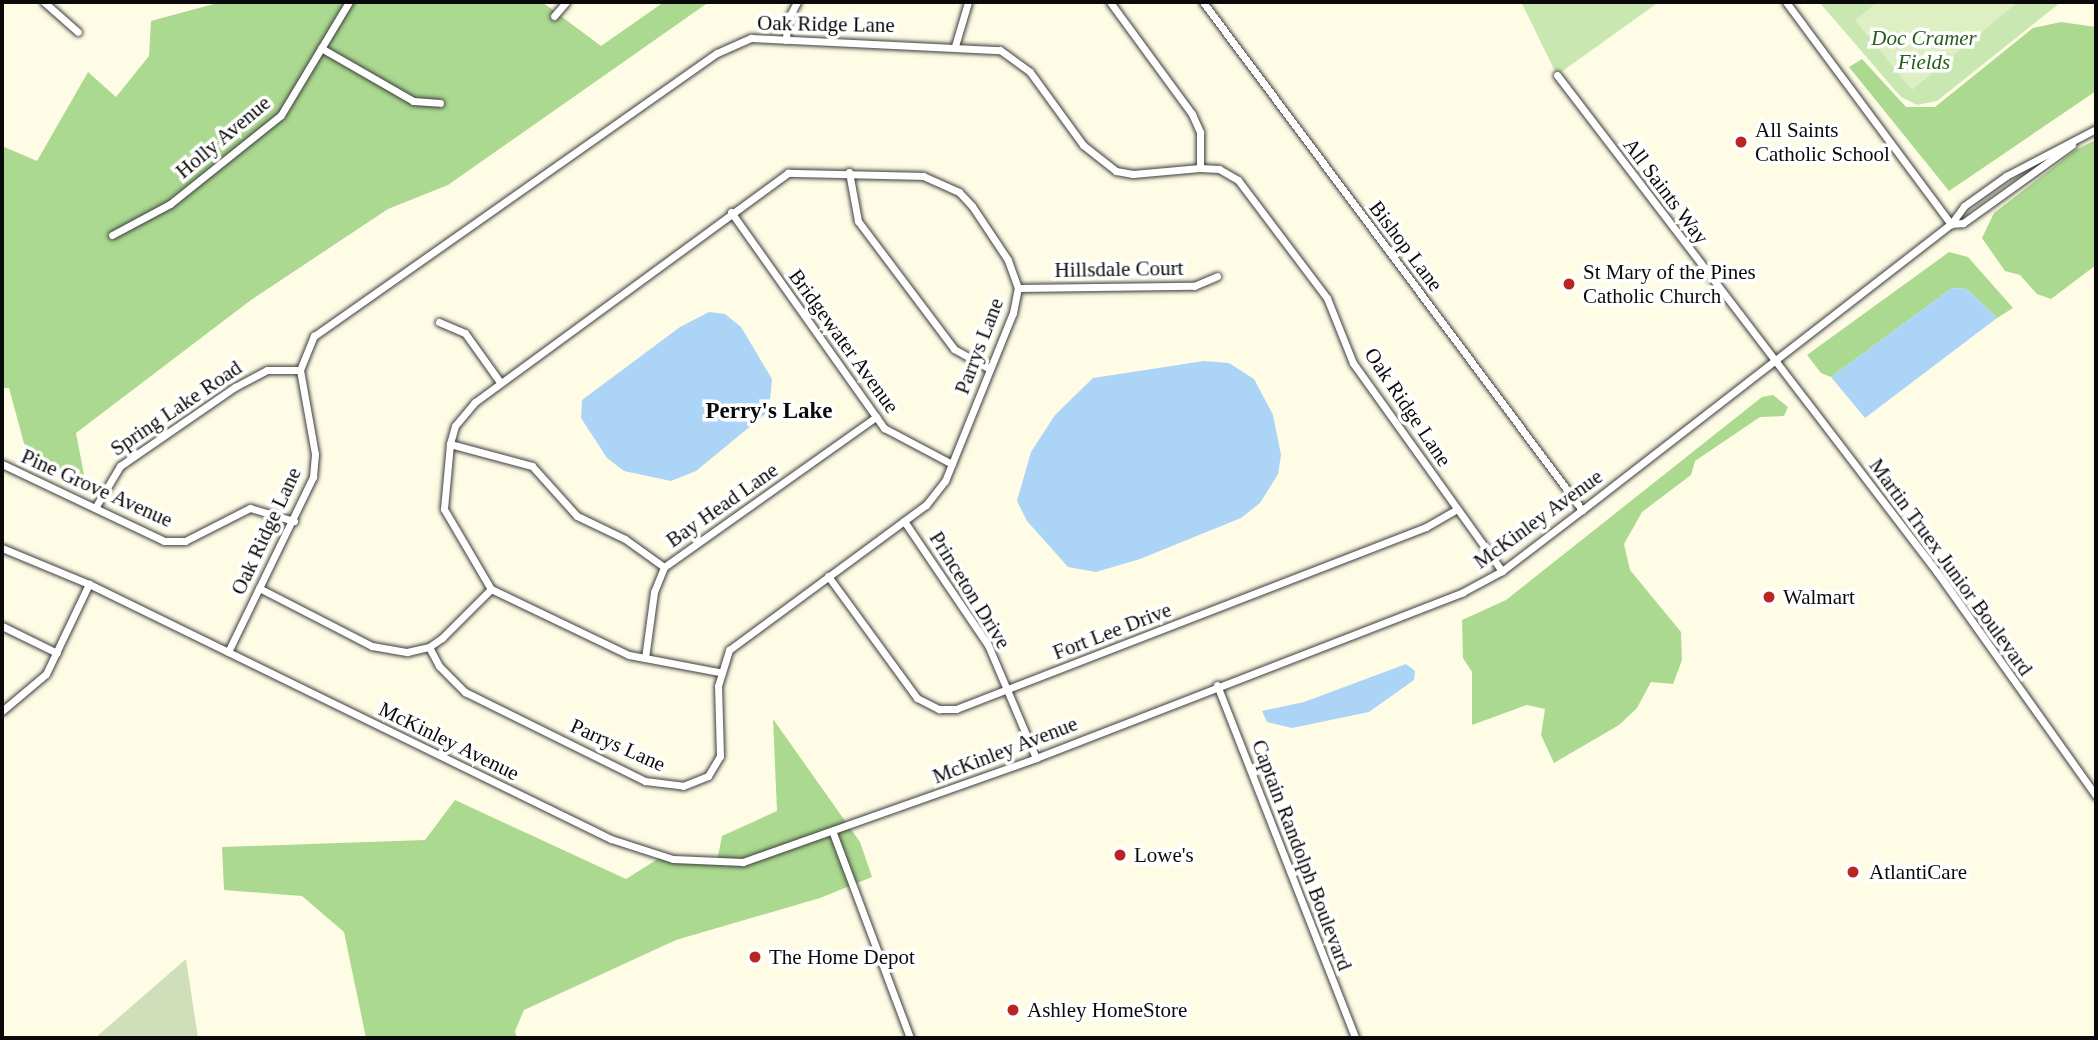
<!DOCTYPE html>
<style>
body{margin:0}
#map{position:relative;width:2098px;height:1040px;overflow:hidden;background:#fffce6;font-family:Georgia,serif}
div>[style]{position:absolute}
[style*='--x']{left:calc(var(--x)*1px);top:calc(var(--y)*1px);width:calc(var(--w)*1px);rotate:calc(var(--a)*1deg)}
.green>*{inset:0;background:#c9e8b1}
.forest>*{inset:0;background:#abd990}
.cemetery>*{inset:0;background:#d0dfb9}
.pitch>*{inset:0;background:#ddefc3}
.water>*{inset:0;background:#abd4f6}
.roads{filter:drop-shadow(0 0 2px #3d3d3d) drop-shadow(0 0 2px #3d3d3d)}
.street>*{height:7px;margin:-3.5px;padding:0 3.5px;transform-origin:3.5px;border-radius:3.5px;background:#fff}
.dots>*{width:19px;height:19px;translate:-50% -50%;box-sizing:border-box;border:4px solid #fff;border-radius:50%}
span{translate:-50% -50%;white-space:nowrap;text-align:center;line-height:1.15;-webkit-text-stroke:7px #fff;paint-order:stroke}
.street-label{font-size:21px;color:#0a0a0a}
.park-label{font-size:21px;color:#24601b;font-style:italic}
.poi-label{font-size:21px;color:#0a0a0a}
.left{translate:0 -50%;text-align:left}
.neighbourhood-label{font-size:23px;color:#0a0a0a;font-weight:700}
.frame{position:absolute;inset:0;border:4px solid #0a0a0a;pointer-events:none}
</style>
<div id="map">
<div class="green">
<i style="clip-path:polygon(1521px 2px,1659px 2px,1557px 75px)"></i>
<i style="clip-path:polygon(1819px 2px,2061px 2px,1937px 101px,1917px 105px,1901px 97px)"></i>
</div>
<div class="forest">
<i style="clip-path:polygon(221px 2px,542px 2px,601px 46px,664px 2px,709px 2px,448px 185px,388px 209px,251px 300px,76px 433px,86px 485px,29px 462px,9px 388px,2px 388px,2px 146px,37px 161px,88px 72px,116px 97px,149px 56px,151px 21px)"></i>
<i style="clip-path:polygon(2061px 22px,2096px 27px,2096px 91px,1949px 191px,1849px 67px,1862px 59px,1906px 107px,1935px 107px,2033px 28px)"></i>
<i style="clip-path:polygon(2096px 140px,2096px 265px,2051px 299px,2037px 294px,2020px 275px,2005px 271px,1982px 238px,1994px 213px,2077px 149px)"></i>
<i style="clip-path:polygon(1949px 252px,1968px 257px,2013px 308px,1997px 318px,1967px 289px,1952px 288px,1831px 377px,1821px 373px,1807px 355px)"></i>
<i style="clip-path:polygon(1773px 395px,1788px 407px,1784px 416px,1760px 417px,1695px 461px,1691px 475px,1642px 512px,1624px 544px,1630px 570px,1681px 632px,1682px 660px,1673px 684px,1651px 682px,1637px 708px,1619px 725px,1554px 763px,1541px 735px,1545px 709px,1527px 705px,1472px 725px,1472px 672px,1463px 658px,1462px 620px,1506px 600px,1762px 397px)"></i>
<i style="clip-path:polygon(773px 719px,860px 842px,872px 877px,820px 898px,676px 940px,524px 1010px,515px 1031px,517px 1038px,366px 1038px,344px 932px,302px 896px,224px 890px,222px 847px,425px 840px,455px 800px,626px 879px,661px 857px,717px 861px,722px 836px,777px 811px)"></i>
</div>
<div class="cemetery">
<i style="clip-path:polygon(186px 959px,198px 1038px,95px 1038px)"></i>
</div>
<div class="pitch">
<i style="clip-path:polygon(1877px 2px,2018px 2px,1912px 90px,1855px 20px)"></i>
</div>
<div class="water">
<i style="clip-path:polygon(1952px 288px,1967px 289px,1997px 318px,1865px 418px,1831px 377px)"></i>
<i style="clip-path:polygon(709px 312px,725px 314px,741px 327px,772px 379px,769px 411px,696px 471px,671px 481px,624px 471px,607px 458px,581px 418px,582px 400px,680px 327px)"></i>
<i style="clip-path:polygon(1204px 361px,1229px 363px,1254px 379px,1273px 415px,1281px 455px,1278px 474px,1260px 503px,1241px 518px,1140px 559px,1096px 572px,1068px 567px,1027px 521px,1017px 501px,1031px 452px,1055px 415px,1093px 378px)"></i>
<i style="clip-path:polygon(1406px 664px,1415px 671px,1414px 680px,1369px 712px,1292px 728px,1267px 722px,1262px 711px,1304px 702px)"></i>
</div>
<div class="roads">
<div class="street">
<i style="--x:44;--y:2;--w:45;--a:41.4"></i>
<i style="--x:1110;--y:2;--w:139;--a:53.8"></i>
<i style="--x:1192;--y:114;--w:20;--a:66"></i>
<i style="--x:1200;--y:132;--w:36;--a:90"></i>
<i style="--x:1203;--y:2;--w:634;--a:53.27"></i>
<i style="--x:1786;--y:2;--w:277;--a:53.4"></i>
<i style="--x:554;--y:16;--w:18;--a:-49"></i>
<i style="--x:786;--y:40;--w:19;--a:-87"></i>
<i style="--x:787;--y:21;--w:21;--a:-62"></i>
<i style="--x:955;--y:46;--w:46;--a:-73.5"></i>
<i style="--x:321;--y:48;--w:106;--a:29.9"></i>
<i style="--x:413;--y:101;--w:27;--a:4"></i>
<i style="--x:1557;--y:75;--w:626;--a:52.6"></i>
<i style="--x:1937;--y:572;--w:275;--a:54.6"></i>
<i style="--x:849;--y:172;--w:50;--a:79.6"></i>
<i style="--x:858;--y:221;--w:160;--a:53.1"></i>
<i style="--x:954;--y:349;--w:41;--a:29.1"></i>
<i style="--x:731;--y:212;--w:265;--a:54.7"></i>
<i style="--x:884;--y:428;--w:77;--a:27.9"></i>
<i style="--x:1951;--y:224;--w:12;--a:-5"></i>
<i style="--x:1963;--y:223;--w:134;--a:-35.6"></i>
<i style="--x:112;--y:235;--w:66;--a:-28.1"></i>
<i style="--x:170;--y:204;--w:142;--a:-38.7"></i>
<i style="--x:281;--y:115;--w:132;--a:-59"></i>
<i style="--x:1018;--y:288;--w:176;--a:-0.7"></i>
<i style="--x:1194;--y:286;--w:25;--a:-23"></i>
<i style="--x:439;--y:322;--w:28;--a:23"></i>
<i style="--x:465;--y:333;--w:60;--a:54.5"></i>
<i style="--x:450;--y:444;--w:85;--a:15"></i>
<i style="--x:532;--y:466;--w:67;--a:48"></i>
<i style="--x:577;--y:516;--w:53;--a:25.6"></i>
<i style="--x:625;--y:539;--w:48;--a:35.7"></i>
<i style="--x:2;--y:464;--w:179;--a:25.4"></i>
<i style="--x:164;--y:541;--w:21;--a:0"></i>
<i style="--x:185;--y:541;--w:73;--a:-26.9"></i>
<i style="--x:250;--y:508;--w:46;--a:16.5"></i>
<i style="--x:95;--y:508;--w:49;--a:-59.2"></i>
<i style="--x:120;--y:466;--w:140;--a:-34.5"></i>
<i style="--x:235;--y:387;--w:36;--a:-28"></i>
<i style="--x:267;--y:370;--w:33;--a:0"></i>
<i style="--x:904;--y:521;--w:150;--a:55.9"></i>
<i style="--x:988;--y:645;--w:123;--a:67"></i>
<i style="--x:2;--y:548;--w:94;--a:22.5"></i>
<i style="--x:89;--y:584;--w:581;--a:26.04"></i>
<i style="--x:611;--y:839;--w:65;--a:17.9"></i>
<i style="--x:673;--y:859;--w:70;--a:2.5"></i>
<i style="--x:743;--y:862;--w:311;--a:-19.5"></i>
<i style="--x:1036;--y:758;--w:458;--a:-21.2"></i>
<i style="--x:1463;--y:592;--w:44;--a:-28.3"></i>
<i style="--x:1502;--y:571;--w:101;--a:-37.3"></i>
<i style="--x:1582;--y:510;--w:467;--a:-37.8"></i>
<i style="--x:1951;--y:224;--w:22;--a:-54"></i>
<i style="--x:1964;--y:206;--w:52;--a:-35.5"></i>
<i style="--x:2006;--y:176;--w:102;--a:-27.6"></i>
<i style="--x:828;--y:576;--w:151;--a:53.9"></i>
<i style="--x:917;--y:698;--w:25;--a:27"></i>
<i style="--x:939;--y:709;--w:17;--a:0"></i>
<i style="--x:956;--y:709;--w:504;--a:-21.17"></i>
<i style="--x:1426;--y:527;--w:36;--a:-30"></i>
<i style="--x:259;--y:588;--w:127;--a:27.2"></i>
<i style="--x:372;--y:646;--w:36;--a:10"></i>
<i style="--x:407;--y:652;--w:23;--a:-13"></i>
<i style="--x:429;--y:647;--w:16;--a:-35"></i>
<i style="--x:442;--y:638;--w:69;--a:-45"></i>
<i style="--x:491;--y:589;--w:153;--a:25.6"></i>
<i style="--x:629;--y:655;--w:92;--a:10.7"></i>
<i style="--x:2;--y:626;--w:61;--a:26.1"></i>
<i style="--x:429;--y:647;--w:21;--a:62"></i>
<i style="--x:439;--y:666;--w:37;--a:45"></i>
<i style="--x:465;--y:692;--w:201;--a:26.3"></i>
<i style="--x:645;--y:781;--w:38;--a:7"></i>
<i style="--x:683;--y:786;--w:27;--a:-22"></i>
<i style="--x:708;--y:776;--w:23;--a:-59"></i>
<i style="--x:720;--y:756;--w:70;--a:-91.6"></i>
<i style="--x:718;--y:686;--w:38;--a:-73"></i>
<i style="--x:729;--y:650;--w:245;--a:-36.4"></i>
<i style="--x:926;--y:505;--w:31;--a:-52"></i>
<i style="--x:945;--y:481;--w:181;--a:-68"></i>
<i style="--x:1013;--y:313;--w:25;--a:-79"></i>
<i style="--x:1018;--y:288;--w:30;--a:-110"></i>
<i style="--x:1008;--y:260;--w:65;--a:-123.7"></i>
<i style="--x:972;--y:206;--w:19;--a:-133"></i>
<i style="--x:959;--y:192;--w:39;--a:-156"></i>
<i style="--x:923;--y:176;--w:135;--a:-178.7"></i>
<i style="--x:788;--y:173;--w:388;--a:143.8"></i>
<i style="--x:475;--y:402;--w:31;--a:130"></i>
<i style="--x:455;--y:426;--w:19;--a:106"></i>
<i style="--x:450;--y:444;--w:65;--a:95.3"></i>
<i style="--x:444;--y:509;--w:93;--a:59.6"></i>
<i style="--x:228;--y:652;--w:195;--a:-64.1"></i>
<i style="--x:313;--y:477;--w:23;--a:-85"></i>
<i style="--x:315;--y:454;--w:85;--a:-100.1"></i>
<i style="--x:300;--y:370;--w:37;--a:-68"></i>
<i style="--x:314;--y:336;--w:492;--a:-35.1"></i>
<i style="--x:717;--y:53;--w:37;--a:-24"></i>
<i style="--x:751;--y:38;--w:249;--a:2.8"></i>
<i style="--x:1000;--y:50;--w:37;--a:36"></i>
<i style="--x:1030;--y:72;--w:90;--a:54"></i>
<i style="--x:1083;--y:145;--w:42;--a:38.2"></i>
<i style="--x:1116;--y:171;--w:17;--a:10"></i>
<i style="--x:1133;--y:174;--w:67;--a:-5.1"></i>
<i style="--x:1200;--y:168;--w:19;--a:3"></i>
<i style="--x:1219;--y:169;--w:22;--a:30"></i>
<i style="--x:1238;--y:180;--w:148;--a:53"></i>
<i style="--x:1327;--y:298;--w:70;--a:68.2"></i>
<i style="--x:1353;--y:363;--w:256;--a:54.4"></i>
<i style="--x:645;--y:658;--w:67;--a:-82.2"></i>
<i style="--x:654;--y:592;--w:27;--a:-68"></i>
<i style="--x:664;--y:567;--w:260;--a:-35.3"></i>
<i style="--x:1217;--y:685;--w:379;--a:68.6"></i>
<i style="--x:2;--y:711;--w:57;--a:-40.1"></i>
<i style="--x:46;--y:674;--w:100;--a:-64.5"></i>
<i style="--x:833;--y:833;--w:219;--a:69.4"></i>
</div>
</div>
<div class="dots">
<i style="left:1741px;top:142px;background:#b92622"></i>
<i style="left:1569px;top:284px;background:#b92622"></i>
<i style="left:1769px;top:597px;background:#b92622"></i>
<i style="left:1120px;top:855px;background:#b92622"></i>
<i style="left:1853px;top:872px;background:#b92622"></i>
<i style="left:755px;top:957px;background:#b92622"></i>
<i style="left:1013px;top:1010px;background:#b92622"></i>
</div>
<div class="street-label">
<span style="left:826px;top:24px;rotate:1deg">Oak Ridge Lane</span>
<span style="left:223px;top:137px;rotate:-40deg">Holly Avenue</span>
<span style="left:1666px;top:191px;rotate:53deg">All Saints Way</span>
<span style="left:1406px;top:246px;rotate:53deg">Bishop Lane</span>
<span style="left:1119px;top:269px;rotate:-1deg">Hillsdale Court</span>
<span style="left:844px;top:341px;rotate:54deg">Bridgewater Avenue</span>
<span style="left:979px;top:346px;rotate:-69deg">Parrys Lane</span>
<span style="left:1408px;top:407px;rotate:56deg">Oak Ridge Lane</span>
<span style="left:176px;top:408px;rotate:-34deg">Spring Lake Road</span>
<span style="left:97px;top:488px;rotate:24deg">Pine Grove Avenue</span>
<span style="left:722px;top:505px;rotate:-35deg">Bay Head Lane</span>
<span style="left:1538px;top:519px;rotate:-36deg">McKinley Avenue</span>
<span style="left:266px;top:531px;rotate:-65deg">Oak Ridge Lane</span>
<span style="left:1951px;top:567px;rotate:54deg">Martin Truex Junior Boulevard</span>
<span style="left:970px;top:590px;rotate:58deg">Princeton Drive</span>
<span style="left:1112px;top:631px;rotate:-21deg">Fort Lee Drive</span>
<span style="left:449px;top:741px;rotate:26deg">McKinley Avenue</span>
<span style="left:618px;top:745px;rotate:24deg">Parrys Lane</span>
<span style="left:1005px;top:750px;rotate:-21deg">McKinley Avenue</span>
<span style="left:1302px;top:855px;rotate:69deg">Captain Randolph Boulevard</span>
</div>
<div class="park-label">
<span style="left:1924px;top:50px">Doc Cramer<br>Fields</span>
</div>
<div class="poi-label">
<span class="left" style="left:1755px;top:142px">All Saints<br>Catholic School</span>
<span class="left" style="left:1583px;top:284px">St Mary of the Pines<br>Catholic Church</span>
<span class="left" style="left:1783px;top:597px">Walmart</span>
<span class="left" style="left:1134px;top:855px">Lowe's</span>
<span class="left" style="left:1869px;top:872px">AtlantiCare</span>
<span class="left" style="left:769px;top:957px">The Home Depot</span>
<span class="left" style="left:1027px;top:1010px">Ashley HomeStore</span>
</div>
<div class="neighbourhood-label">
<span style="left:769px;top:411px">Perry's Lake</span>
</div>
<div class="frame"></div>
</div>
